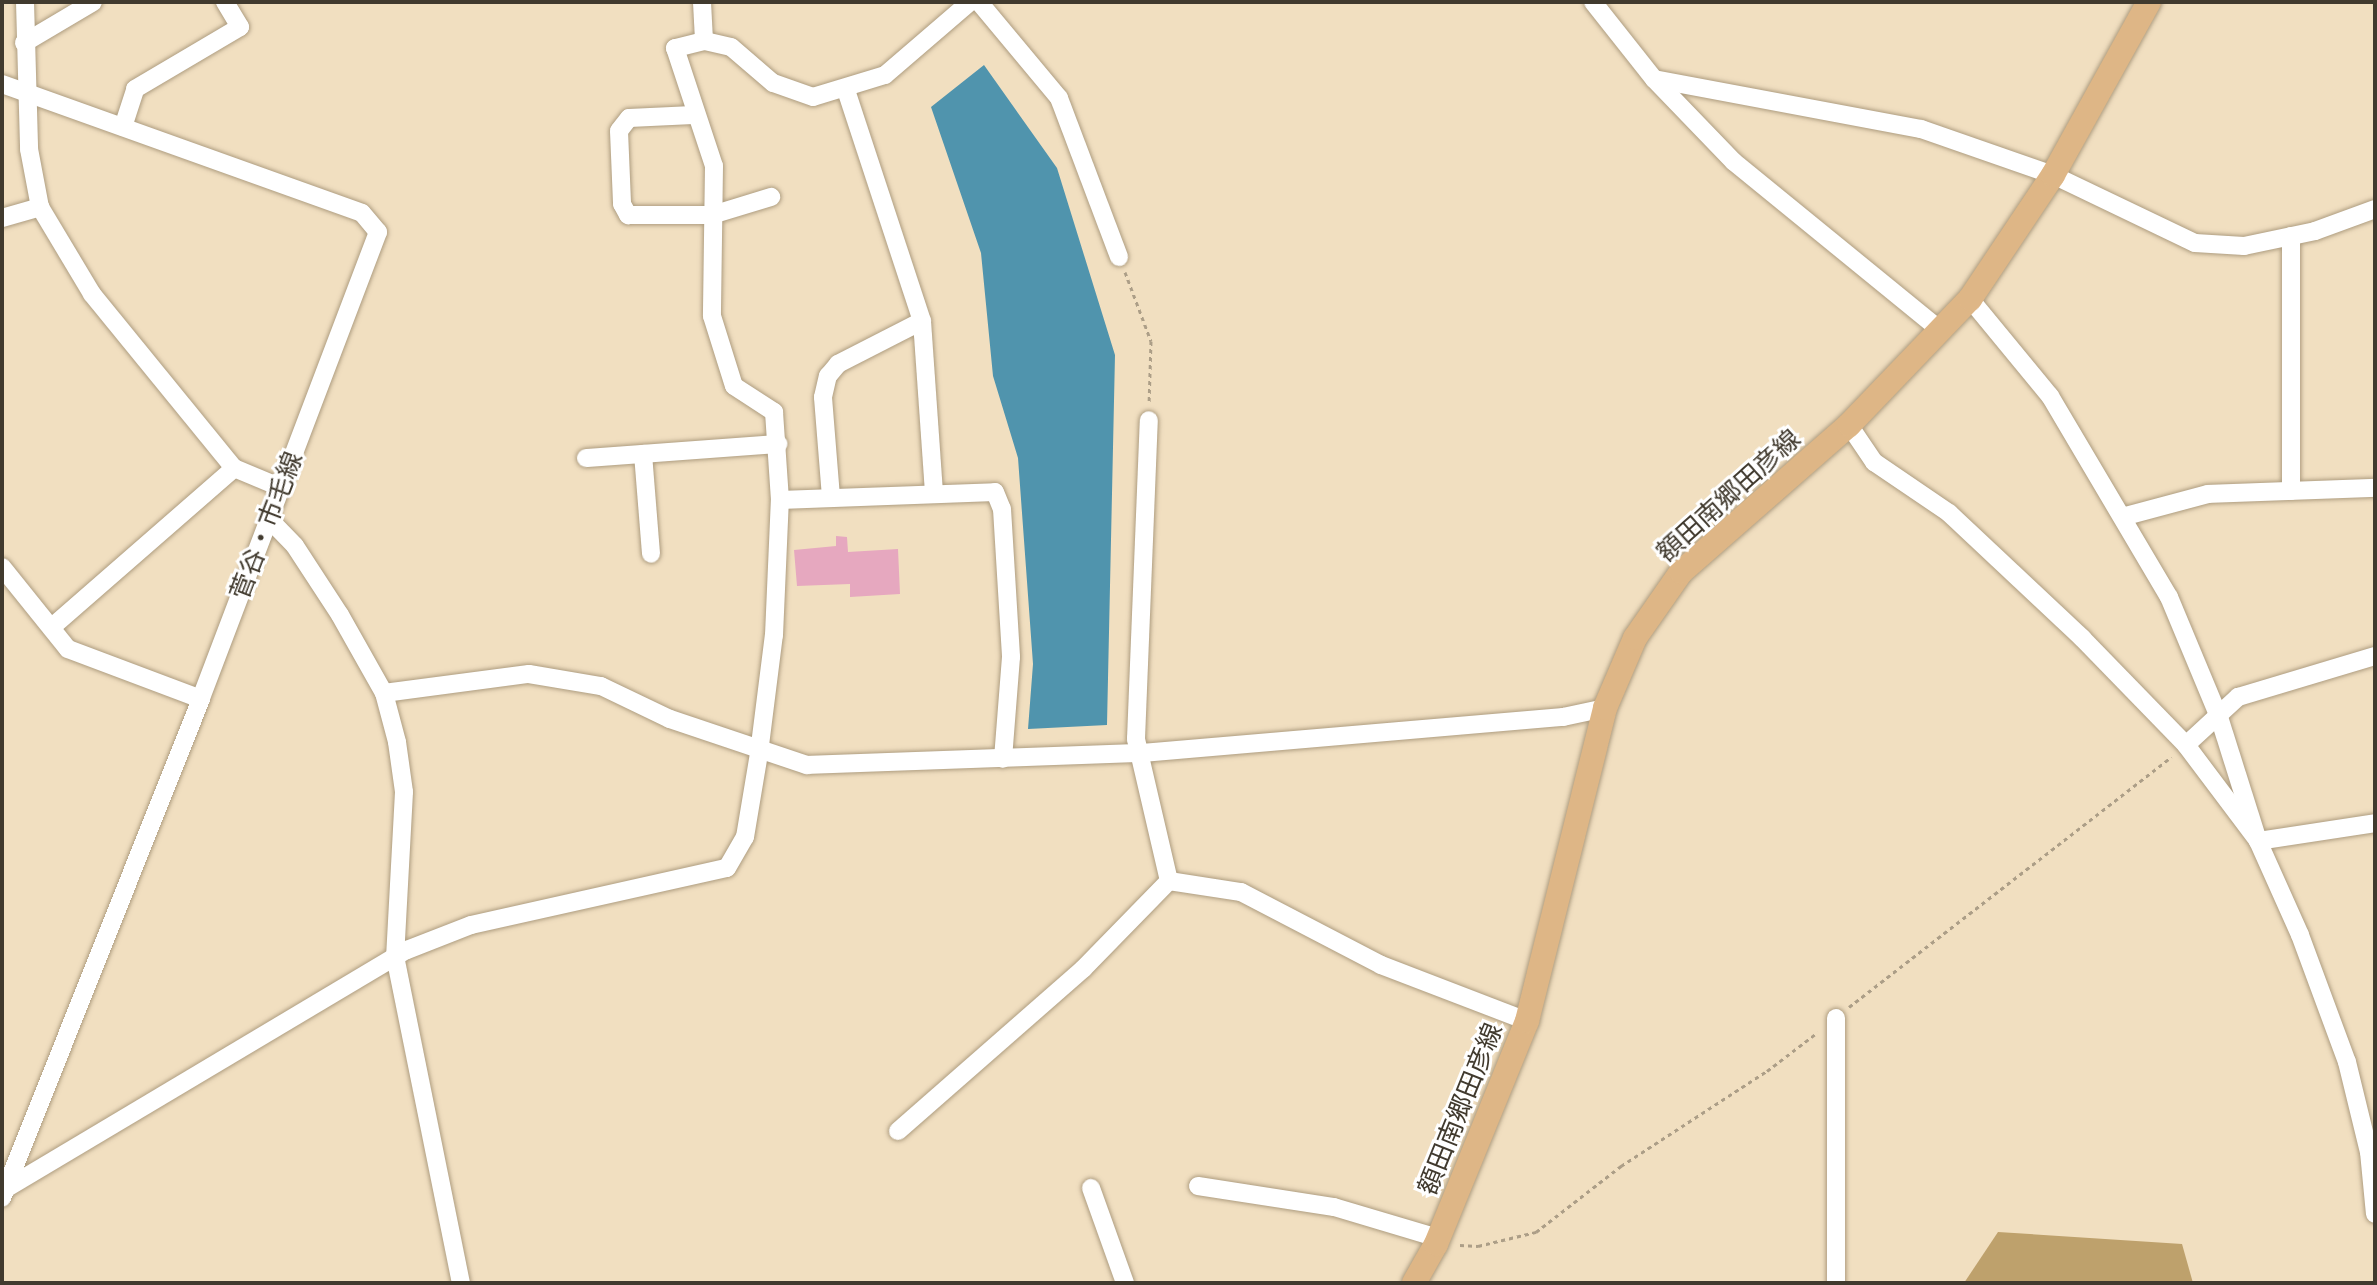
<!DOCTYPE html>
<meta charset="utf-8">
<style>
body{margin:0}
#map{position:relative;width:2377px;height:1285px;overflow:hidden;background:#f1dfc0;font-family:"Fira Sans Condensed","Noto Sans JP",sans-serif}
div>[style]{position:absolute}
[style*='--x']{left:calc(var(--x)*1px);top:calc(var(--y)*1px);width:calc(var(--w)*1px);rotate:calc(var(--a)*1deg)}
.forest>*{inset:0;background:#bea16c}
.water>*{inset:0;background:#5094ad}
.building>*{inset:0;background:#e6a8bf}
.path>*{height:3px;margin-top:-1.5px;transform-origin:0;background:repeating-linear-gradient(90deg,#ac9e87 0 4px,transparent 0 8px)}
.roads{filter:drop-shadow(0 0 2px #ae9d80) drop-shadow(0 0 2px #ae9d80)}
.minor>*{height:18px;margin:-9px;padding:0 9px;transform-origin:9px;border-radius:9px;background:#fff}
.major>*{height:24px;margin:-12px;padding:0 12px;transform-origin:12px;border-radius:12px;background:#deb686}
span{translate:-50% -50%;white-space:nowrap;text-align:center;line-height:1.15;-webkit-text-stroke:6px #fff;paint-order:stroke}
.street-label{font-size:26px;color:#413a2e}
.frame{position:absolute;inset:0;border:4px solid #413a2e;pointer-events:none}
</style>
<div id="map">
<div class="forest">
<i style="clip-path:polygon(1998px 1232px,2182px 1244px,2193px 1283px,1964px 1283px)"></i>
</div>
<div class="water">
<i style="clip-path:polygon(984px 65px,1057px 168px,1115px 355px,1107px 725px,1028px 729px,1033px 664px,1018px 458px,993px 376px,981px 253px,931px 107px)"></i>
</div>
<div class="building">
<i style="clip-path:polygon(836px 536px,847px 537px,848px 552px,898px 549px,900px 594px,850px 597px,850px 584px,797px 586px,794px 550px,836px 546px)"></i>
</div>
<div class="path">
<i style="--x:1125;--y:272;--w:74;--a:69.4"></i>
<i style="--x:1151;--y:341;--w:62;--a:91.8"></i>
<i style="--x:1849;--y:1007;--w:408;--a:-37.8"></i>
<i style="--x:1460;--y:1245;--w:18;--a:3"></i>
<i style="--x:1478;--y:1246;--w:60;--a:-13.6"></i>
<i style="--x:1536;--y:1232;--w:108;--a:-37.8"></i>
<i style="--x:1621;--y:1166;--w:174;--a:-33.1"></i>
<i style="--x:1767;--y:1071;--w:64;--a:-37.4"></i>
</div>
<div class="roads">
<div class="minor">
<i style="--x:25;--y:2;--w:147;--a:88.4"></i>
<i style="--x:29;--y:149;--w:59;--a:79.3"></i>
<i style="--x:40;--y:207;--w:101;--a:59.1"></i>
<i style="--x:92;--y:294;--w:225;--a:50.8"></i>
<i style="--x:234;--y:468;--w:52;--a:22.6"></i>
<i style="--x:702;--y:2;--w:39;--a:87"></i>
<i style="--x:970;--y:2;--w:112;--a:139.3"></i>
<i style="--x:885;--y:75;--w:75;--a:163"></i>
<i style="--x:813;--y:97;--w:42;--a:-160.7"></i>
<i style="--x:773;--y:83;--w:55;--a:-139.4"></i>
<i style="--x:731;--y:47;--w:28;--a:-167"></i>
<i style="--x:704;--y:41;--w:30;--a:166"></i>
<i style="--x:675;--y:48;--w:124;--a:71.7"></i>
<i style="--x:714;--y:166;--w:150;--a:90.8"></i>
<i style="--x:712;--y:316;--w:73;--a:72.6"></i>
<i style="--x:734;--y:386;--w:48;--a:33"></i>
<i style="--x:774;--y:412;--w:88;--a:86.1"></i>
<i style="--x:780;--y:500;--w:215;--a:-2.1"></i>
<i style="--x:995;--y:492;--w:18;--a:68"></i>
<i style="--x:1002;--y:509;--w:148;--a:86.5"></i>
<i style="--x:1011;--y:657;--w:102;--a:94.5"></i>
<i style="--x:979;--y:2;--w:125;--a:50.2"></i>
<i style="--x:1059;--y:98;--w:170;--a:69.3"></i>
<i style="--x:1593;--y:2;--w:98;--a:51.6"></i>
<i style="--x:1654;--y:79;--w:115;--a:46.1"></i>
<i style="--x:1734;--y:162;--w:266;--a:39.2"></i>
<i style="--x:24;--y:43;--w:80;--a:-30.7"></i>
<i style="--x:1654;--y:79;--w:272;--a:10.6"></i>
<i style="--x:1921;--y:129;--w:140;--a:19.2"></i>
<i style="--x:2053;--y:175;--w:157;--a:25.6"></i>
<i style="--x:2195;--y:243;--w:49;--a:3.5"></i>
<i style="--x:2244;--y:246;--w:73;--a:-11.9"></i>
<i style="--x:2315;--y:231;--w:64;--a:-20.1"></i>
<i style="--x:2;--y:84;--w:382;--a:19.7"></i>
<i style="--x:362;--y:213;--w:25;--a:50"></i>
<i style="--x:378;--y:232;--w:499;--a:110.8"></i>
<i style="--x:201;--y:699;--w:537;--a:111.74"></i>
<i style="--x:846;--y:90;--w:243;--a:71.8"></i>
<i style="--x:922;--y:321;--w:173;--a:86"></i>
<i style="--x:693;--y:115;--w:64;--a:177.3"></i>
<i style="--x:629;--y:118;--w:16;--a:128"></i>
<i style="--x:619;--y:131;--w:73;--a:87.6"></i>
<i style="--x:622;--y:204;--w:13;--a:61"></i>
<i style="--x:628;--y:215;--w:84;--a:0"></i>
<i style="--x:712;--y:215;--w:62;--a:-17"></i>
<i style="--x:123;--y:127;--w:40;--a:-72"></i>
<i style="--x:135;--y:89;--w:122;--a:-30.6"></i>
<i style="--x:240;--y:27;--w:29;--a:-121"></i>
<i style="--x:2;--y:218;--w:40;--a:-16"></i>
<i style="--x:1970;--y:299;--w:126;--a:50.5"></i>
<i style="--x:2050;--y:396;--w:234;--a:59.4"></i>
<i style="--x:2169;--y:597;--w:130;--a:67.4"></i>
<i style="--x:2219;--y:717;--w:130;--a:72.5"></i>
<i style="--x:2258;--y:841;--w:118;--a:-8.7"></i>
<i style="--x:1849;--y:425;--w:45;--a:56"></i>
<i style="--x:1874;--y:462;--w:91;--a:34.2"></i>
<i style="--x:1949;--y:513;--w:183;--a:43.2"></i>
<i style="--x:2082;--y:638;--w:149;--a:45.8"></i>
<i style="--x:2186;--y:745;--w:120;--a:53.1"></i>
<i style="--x:2258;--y:841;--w:103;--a:65.9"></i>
<i style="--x:2300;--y:935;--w:135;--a:69.7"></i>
<i style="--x:2347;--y:1062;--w:93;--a:76.3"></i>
<i style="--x:2369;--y:1152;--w:62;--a:84.5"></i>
<i style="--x:643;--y:454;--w:100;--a:85.4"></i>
<i style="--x:586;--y:458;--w:193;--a:-4.2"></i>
<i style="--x:2291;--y:491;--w:255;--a:-90"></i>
<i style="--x:831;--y:497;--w:100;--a:-94.6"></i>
<i style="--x:823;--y:397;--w:22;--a:-77"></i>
<i style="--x:828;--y:376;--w:16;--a:-50"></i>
<i style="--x:838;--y:364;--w:94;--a:-27.1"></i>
<i style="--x:2122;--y:517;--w:89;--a:-15"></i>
<i style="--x:2208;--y:494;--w:167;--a:-2.1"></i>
<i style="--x:269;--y:519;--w:37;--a:46"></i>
<i style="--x:295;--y:546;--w:82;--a:56.9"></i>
<i style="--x:340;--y:615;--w:90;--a:60.6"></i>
<i style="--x:384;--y:693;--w:51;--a:75.1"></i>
<i style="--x:397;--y:742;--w:50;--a:82"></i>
<i style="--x:404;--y:792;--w:164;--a:93.1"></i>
<i style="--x:395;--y:956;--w:334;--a:78.6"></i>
<i style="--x:2;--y:567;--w:105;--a:51.2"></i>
<i style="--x:68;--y:649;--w:142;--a:20.6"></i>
<i style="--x:52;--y:627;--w:242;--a:-41.1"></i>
<i style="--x:384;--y:693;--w:146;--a:-7.5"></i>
<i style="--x:529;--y:674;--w:73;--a:9.5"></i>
<i style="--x:601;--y:686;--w:76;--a:25.6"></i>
<i style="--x:670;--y:719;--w:145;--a:18.6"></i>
<i style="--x:807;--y:765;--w:335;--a:-2.1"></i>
<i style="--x:1142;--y:753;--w:423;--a:-4.9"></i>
<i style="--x:1563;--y:717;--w:43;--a:-12.1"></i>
<i style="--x:2186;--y:745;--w:71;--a:-42.7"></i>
<i style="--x:2238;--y:697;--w:143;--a:-16.7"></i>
<i style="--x:1169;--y:881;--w:73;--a:8.7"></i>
<i style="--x:1241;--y:892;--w:158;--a:27.5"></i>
<i style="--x:1381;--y:965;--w:156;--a:21"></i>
<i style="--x:1836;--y:1018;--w:265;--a:90"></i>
<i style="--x:898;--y:1131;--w:246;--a:-41.2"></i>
<i style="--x:1083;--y:969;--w:123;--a:-45.7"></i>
<i style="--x:1169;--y:881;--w:146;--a:-103.1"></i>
<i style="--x:1136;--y:739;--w:319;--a:-87.7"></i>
<i style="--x:1198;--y:1186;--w:138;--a:8.8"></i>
<i style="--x:1334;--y:1207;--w:109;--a:16.6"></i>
<i style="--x:1091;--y:1188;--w:101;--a:70.3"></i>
<i style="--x:2;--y:1191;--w:471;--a:-30.8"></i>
<i style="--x:407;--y:950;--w:69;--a:-21.3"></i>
<i style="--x:471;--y:925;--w:262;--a:-12.6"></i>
<i style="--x:727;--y:868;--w:36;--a:-60"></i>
<i style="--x:745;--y:837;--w:85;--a:-80.5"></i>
<i style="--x:759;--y:753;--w:119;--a:-82.8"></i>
<i style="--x:774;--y:635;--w:135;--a:-87.5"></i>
</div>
<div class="major">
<i style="--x:1414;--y:1283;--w:45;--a:-60.6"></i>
<i style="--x:1436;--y:1244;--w:241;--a:-67.8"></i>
<i style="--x:1527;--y:1021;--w:323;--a:-76"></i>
<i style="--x:1605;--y:708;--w:76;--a:-66.8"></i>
<i style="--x:1635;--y:638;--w:80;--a:-55.1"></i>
<i style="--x:1681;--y:572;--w:223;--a:-41.2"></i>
<i style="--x:1849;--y:425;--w:175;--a:-46.2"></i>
<i style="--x:1970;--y:299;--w:149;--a:-56.2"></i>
<i style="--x:2053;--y:175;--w:198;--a:-61"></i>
</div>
</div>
<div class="street-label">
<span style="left:1729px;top:496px;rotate:-42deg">額田南郷田彦線</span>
<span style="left:267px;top:526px;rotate:-69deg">菅谷・市毛線</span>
<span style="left:1461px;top:1109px;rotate:-68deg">額田南郷田彦線</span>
</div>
<div class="frame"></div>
</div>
